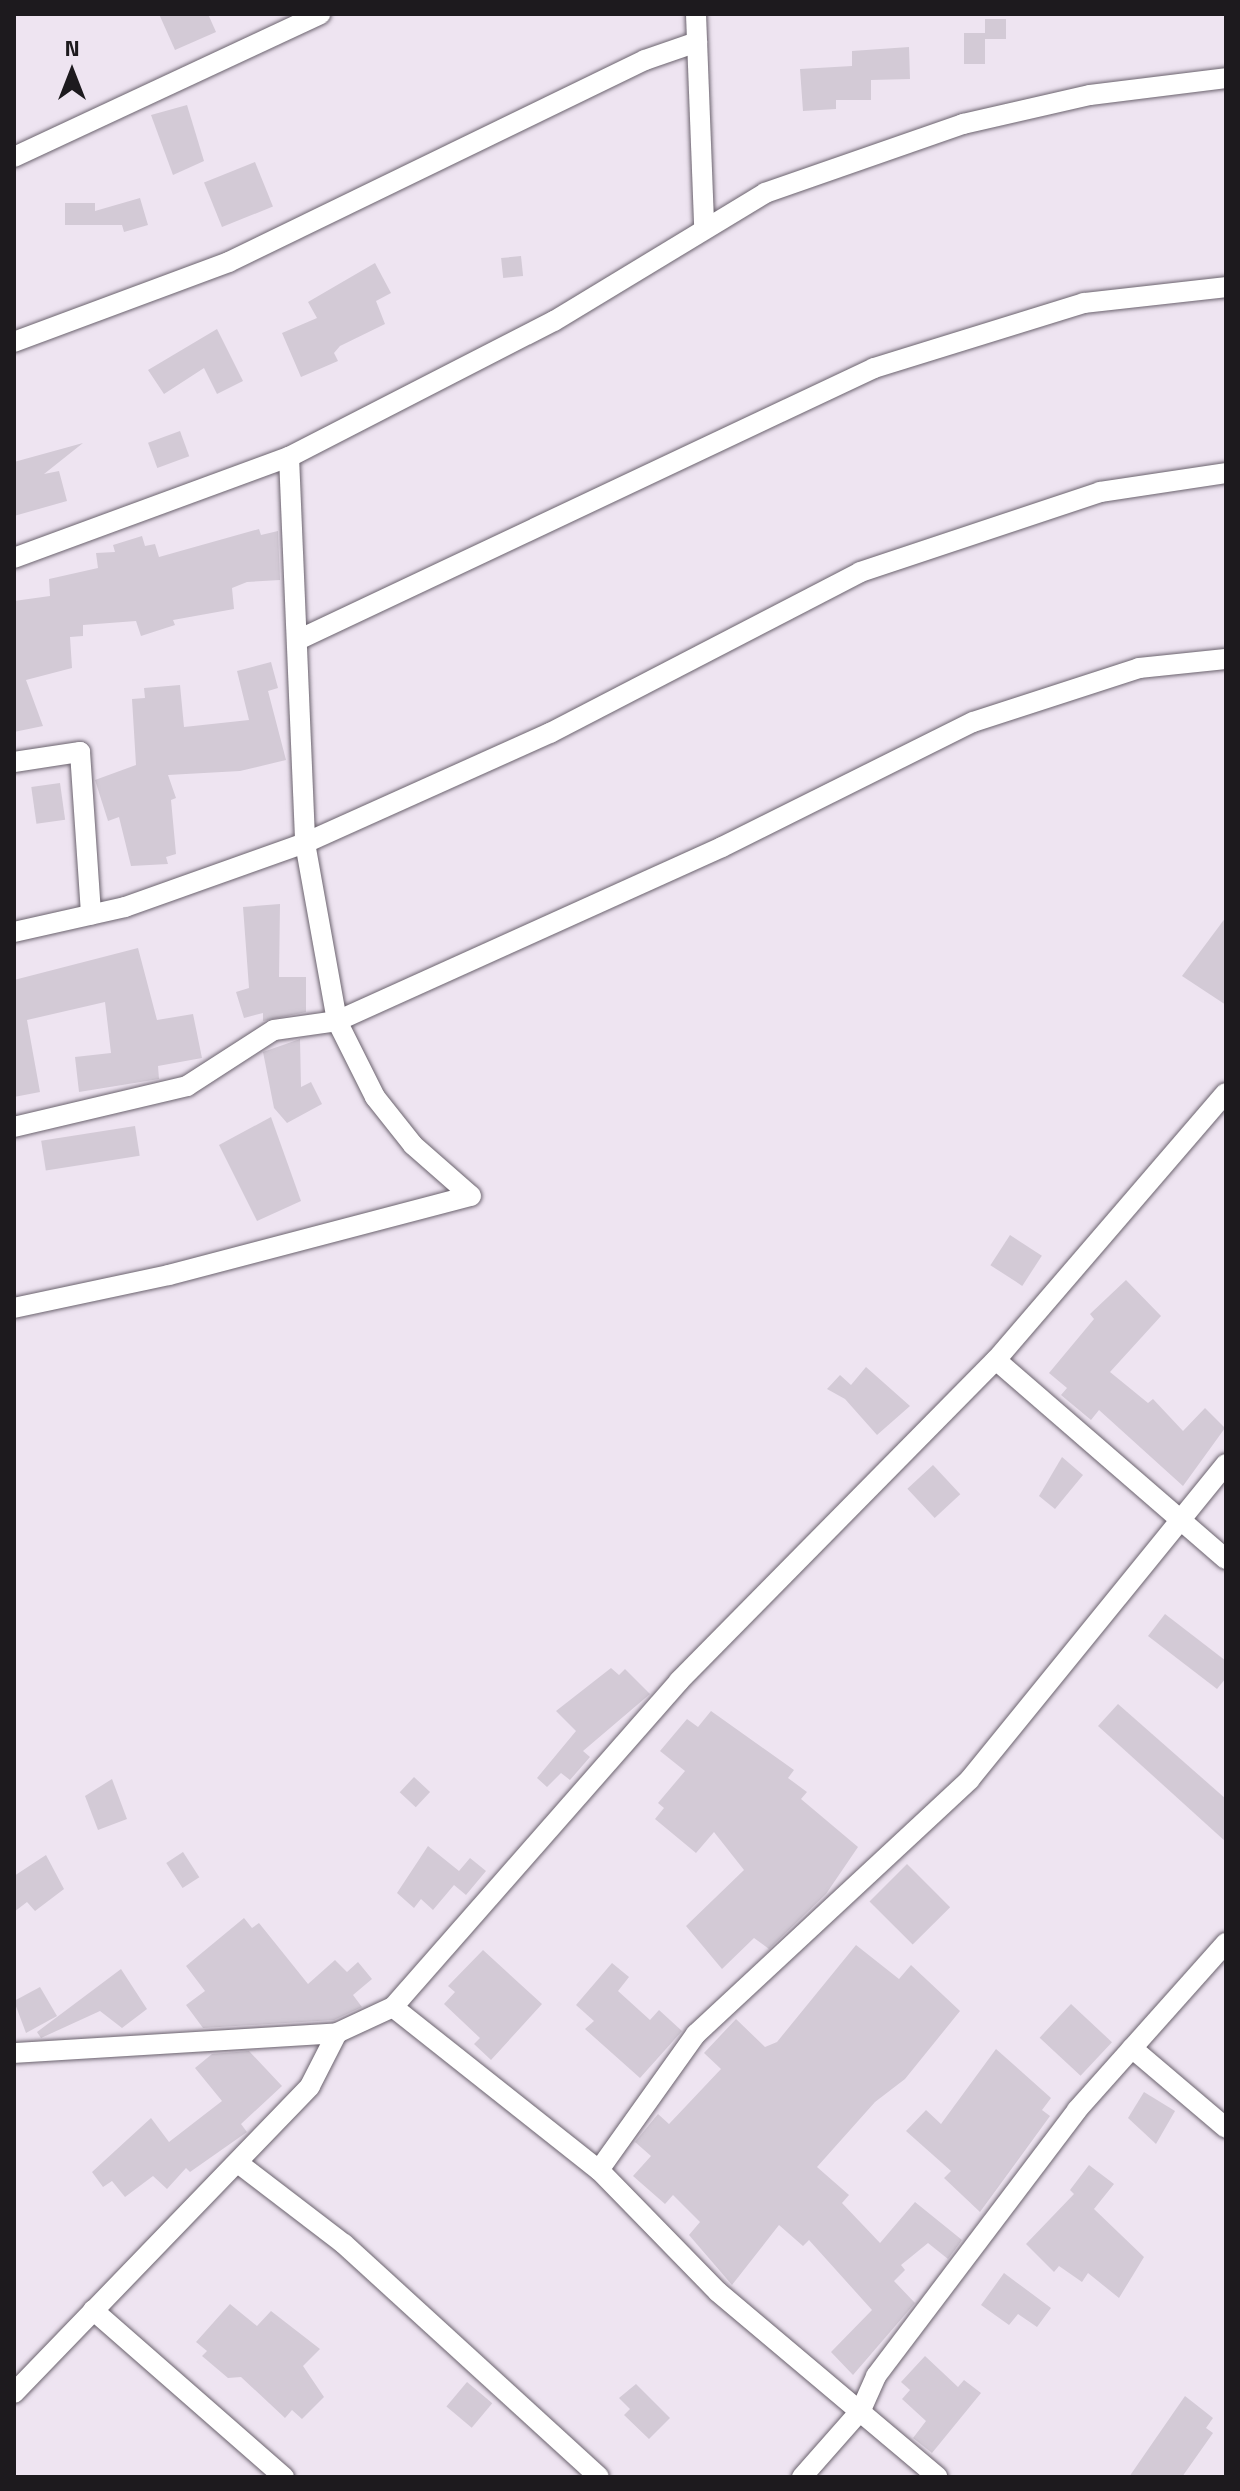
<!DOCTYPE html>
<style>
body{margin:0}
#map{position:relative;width:1240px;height:2491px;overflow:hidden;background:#eee4f1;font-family:"Titillium Web",sans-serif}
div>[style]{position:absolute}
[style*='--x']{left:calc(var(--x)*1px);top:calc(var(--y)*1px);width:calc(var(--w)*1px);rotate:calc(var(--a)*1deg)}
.building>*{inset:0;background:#d3cad6;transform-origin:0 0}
.roads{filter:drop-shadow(0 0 2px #6b636e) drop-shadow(0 0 2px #6b636e)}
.minor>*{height:20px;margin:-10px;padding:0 10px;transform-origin:10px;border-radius:10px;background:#fff}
span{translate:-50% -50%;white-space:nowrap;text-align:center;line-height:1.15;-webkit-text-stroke:6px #eee4f1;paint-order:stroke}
.frame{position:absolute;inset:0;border:16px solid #1d1a1e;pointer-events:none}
.north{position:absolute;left:32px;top:32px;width:80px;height:80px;-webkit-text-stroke:6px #eee4f1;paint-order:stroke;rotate:0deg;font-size:22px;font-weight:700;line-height:32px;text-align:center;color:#1d1a1e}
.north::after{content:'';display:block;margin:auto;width:28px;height:36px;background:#1d1a1e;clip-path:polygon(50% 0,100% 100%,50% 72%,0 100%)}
</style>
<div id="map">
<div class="building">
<i style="clip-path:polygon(159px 14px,208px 14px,216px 32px,175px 50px)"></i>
<i style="left:985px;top:19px;width:21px;height:20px"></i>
<i style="left:964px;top:33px;width:21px;height:31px"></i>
<i style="clip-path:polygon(909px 47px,910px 79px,871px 80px,871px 100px,836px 100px,836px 109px,803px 111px,800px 69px,852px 66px,852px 51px)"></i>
<i style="clip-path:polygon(187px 105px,204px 161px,173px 175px,151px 115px)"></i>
<i style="left:255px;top:162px;width:48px;height:55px;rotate:68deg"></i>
<i style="clip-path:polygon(140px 198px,148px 225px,124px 232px,122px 225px,65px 225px,65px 203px,95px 203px,95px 211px)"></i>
<i style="left:521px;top:256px;width:20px;height:20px;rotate:84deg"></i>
<i style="clip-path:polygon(375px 263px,391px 293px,376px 301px,385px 324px,340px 346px,334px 353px,338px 361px,301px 377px,282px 333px,317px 318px,308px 302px)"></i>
<i style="clip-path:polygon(217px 329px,243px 381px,217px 394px,204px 368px,164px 394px,148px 370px)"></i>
<i style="left:180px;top:431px;width:27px;height:34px;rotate:70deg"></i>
<i style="clip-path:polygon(83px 443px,44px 474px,59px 471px,67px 501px,14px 516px,14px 462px)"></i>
<i style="clip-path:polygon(259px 529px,261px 535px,278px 531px,280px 580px,247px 582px,232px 588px,234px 609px,173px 620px,175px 625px,141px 636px,136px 621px,83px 625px,83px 636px,70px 637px,72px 668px,26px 680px,43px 726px,14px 732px,14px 601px,50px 596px,49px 579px,98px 568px,96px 553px,115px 552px,113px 545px,142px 536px,145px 546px,155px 544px,159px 557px)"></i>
<i style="clip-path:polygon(271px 662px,278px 688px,268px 691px,286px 760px,240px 771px,168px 775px,176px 798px,171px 800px,176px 854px,166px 857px,168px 864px,131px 866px,119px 817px,108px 821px,95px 780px,136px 765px,132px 699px,145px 698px,144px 688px,180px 685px,184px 727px,249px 720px,237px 671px)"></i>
<i style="left:60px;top:783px;width:37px;height:29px;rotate:82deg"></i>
<i style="clip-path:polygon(280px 904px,279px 977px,306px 977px,306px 1012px,263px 1021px,263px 1013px,244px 1018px,236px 992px,249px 988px,243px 907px)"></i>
<i style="clip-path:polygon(1226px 917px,1226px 1005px,1182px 976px)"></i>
<i style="clip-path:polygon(138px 948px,157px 1020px,193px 1014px,202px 1058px,158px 1066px,159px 1079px,79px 1092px,75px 1057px,111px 1053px,105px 1002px,27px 1020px,40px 1092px,14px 1097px,14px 980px)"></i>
<i style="clip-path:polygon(300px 1039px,301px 1087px,311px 1082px,322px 1104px,287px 1123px,274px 1108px,263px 1052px)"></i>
<i style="clip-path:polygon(271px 1117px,301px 1201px,257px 1221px,219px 1145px)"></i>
<i style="left:135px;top:1126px;width:30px;height:95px;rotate:81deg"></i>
<i style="left:1010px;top:1235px;width:38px;height:36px;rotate:33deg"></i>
<i style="clip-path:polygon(1126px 1280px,1161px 1316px,1110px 1372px,1148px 1403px,1153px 1399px,1183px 1431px,1205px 1408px,1225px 1428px,1183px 1486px,1099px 1410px,1091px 1420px,1061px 1395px,1067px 1388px,1049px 1373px,1094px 1319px,1090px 1314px)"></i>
<i style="clip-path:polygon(866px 1367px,910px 1406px,877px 1435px,845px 1399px,827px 1389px,840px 1375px,851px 1385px)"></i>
<i style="clip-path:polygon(1062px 1457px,1083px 1475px,1055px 1509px,1039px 1496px)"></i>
<i style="left:933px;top:1465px;width:40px;height:35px;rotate:47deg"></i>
<i style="clip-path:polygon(1165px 1614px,1226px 1661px,1226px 1678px,1217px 1689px,1148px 1636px)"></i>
<i style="clip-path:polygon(611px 1668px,619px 1675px,625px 1669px,650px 1694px,583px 1751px,590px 1757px,570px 1780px,561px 1773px,547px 1787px,537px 1778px,576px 1731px,556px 1711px)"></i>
<i style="clip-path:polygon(1118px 1704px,1226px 1799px,1226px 1842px,1098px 1726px)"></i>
<i style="clip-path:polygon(711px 1711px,794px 1770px,788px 1778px,807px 1792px,801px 1799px,858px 1847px,826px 1894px,769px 1949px,754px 1938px,722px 1969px,686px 1926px,744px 1870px,714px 1832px,696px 1853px,655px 1819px,664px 1808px,658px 1803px,685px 1771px,660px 1751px,687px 1719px,698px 1727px)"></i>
<i style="left:414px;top:1777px;width:22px;height:21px;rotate:43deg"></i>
<i style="clip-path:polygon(112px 1779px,127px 1819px,98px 1830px,85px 1796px)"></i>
<i style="clip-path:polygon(428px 1846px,459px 1871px,470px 1858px,486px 1871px,466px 1895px,454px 1885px,433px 1910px,421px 1899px,414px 1908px,397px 1893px)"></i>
<i style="left:183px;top:1852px;width:30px;height:20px;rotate:57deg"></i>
<i style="clip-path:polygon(46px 1855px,64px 1889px,35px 1911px,27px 1902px,14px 1912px,14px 1876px)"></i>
<i style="left:907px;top:1864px;width:61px;height:53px;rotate:45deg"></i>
<i style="clip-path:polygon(244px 1918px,252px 1928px,259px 1923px,308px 1984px,335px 1960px,347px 1972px,358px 1962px,372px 1979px,353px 1995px,362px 2007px,334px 2020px,203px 2028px,186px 2005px,205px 1991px,186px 1966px)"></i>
<i style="clip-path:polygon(856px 1945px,899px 1979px,911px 1965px,960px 2011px,905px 2079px,875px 2102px,817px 2167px,849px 2195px,842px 2203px,880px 2243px,915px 2202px,962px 2240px,948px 2259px,928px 2243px,901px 2265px,905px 2270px,894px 2281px,915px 2303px,853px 2375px,831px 2352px,872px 2310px,809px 2240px,803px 2246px,779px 2225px,732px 2285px,689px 2235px,700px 2222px,673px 2195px,665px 2204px,633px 2176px,651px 2156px,635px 2142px,658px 2114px,669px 2124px,721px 2069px,704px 2053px,736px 2019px,765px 2047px,777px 2042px)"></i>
<i style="clip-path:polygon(483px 1950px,542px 2004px,491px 2060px,474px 2044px,480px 2038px,444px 2004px,455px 1992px,448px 1986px)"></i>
<i style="clip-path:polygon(612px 1963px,629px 1977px,618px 1991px,650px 2020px,659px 2010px,682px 2031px,640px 2078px,585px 2029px,594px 2021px,576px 2005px)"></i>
<i style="clip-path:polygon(121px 1969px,147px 2009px,122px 2028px,100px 2011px,41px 2038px,37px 2032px)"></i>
<i style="clip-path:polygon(40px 1987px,57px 2016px,26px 2033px,14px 2001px)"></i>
<i style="left:1071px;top:2004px;width:56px;height:46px;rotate:43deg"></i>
<i style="clip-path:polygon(996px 2049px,1051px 2098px,1042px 2110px,1050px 2116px,980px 2212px,944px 2178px,951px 2171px,906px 2131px,926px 2110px,941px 2124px)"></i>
<i style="clip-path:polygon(249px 2051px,282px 2086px,241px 2124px,247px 2132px,190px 2172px,186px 2168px,167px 2189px,153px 2176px,125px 2197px,112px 2181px,103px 2187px,92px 2172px,151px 2118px,169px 2142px,222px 2101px,195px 2068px,212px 2054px)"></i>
<i style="clip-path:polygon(1144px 2092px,1175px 2111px,1156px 2144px,1128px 2118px)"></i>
<i style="clip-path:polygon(1089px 2165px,1114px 2184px,1094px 2209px,1144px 2257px,1119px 2298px,1088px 2273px,1082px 2282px,1059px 2266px,1054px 2272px,1026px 2244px,1074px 2194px,1070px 2190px)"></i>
<i style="clip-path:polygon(1004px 2273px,1051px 2308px,1037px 2327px,1018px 2314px,1009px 2325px,981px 2305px)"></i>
<i style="clip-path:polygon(230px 2304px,257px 2326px,271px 2311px,320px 2349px,303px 2366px,324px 2397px,302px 2419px,292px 2410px,285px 2418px,241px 2377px,228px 2378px,202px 2356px,207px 2351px,196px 2342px)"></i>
<i style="clip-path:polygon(925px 2356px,958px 2387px,964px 2380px,981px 2393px,932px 2453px,913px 2438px,926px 2421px,902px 2399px,910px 2390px,901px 2382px)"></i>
<i style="left:467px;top:2382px;width:33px;height:32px;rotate:40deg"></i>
<i style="clip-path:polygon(636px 2384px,670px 2418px,649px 2439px,624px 2415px,630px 2409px,619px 2398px)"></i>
<i style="clip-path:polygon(1185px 2396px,1213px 2418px,1206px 2428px,1213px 2433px,1182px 2477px,1129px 2477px)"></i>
</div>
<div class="roads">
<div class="minor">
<i style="--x:696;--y:14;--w:211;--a:87.8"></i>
<i style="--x:14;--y:157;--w:338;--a:-25"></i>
<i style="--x:14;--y:342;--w:229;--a:-20.4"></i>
<i style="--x:229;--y:262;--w:462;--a:-25.9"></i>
<i style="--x:645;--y:60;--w:55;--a:-19.1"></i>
<i style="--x:289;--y:457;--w:386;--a:87.6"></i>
<i style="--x:305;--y:843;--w:181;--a:79.8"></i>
<i style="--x:337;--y:1021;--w:85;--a:63.4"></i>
<i style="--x:375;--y:1097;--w:61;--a:51.6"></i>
<i style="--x:413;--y:1145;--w:77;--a:41.3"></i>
<i style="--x:14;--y:558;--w:293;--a:-20.2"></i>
<i style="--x:289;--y:457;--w:298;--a:-27.2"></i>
<i style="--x:554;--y:321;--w:247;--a:-31.2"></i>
<i style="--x:765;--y:193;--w:210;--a:-19.2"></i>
<i style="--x:963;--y:124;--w:130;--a:-12.9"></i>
<i style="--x:1090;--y:95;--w:137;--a:-7.1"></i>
<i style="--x:300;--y:639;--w:635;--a:-25.27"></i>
<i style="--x:874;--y:368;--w:220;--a:-17.2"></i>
<i style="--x:1084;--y:303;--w:143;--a:-6.4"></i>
<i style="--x:14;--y:762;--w:67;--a:-8.6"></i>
<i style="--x:80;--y:752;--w:163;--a:86.1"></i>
<i style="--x:14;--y:932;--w:114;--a:-12.7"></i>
<i style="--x:125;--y:907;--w:191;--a:-19.6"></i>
<i style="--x:305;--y:843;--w:269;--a:-24.2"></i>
<i style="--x:550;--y:733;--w:349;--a:-27.4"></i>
<i style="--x:860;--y:572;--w:253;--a:-18.4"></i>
<i style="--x:1100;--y:492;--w:127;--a:-8.6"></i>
<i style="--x:14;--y:1127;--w:178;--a:-13.3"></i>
<i style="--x:187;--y:1086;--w:103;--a:-32.8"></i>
<i style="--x:274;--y:1030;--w:64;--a:-8.1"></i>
<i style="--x:337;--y:1021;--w:422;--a:-24.3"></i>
<i style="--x:722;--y:847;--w:280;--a:-26.5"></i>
<i style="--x:973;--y:722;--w:175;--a:-18"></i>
<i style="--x:1139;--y:668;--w:87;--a:-5.9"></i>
<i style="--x:14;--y:1308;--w:158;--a:-12"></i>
<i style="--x:169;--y:1275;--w:312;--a:-14.7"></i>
<i style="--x:996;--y:1360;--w:304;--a:40.9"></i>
<i style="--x:393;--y:2007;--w:263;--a:38.4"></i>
<i style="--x:599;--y:2170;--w:170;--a:45.7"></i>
<i style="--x:718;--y:2292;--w:287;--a:40.1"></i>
<i style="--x:1132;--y:2048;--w:123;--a:40.4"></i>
<i style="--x:14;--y:2053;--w:324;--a:-3.5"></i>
<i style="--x:238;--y:2163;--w:133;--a:37.4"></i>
<i style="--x:344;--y:2244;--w:345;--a:42.4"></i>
<i style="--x:599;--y:2170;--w:167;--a:-54.5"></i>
<i style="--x:696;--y:2034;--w:374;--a:-42.9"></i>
<i style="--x:970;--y:1779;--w:406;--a:-50.9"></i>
<i style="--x:93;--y:2310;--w:254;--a:41.2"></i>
<i style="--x:14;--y:2393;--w:426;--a:-46"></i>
<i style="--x:310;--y:2086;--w:59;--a:-63"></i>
<i style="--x:337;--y:2033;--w:62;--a:-24.9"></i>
<i style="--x:393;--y:2007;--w:434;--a:-48.7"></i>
<i style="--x:679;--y:1681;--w:451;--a:-45.4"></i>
<i style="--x:996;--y:1360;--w:352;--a:-49.3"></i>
<i style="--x:802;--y:2477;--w:89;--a:-48.6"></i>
<i style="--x:861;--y:2410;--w:37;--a:-66"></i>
<i style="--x:876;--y:2376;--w:333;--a:-52.9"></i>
<i style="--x:1077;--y:2110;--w:224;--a:-48.3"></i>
</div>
</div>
<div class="frame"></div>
<div class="north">N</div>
</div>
